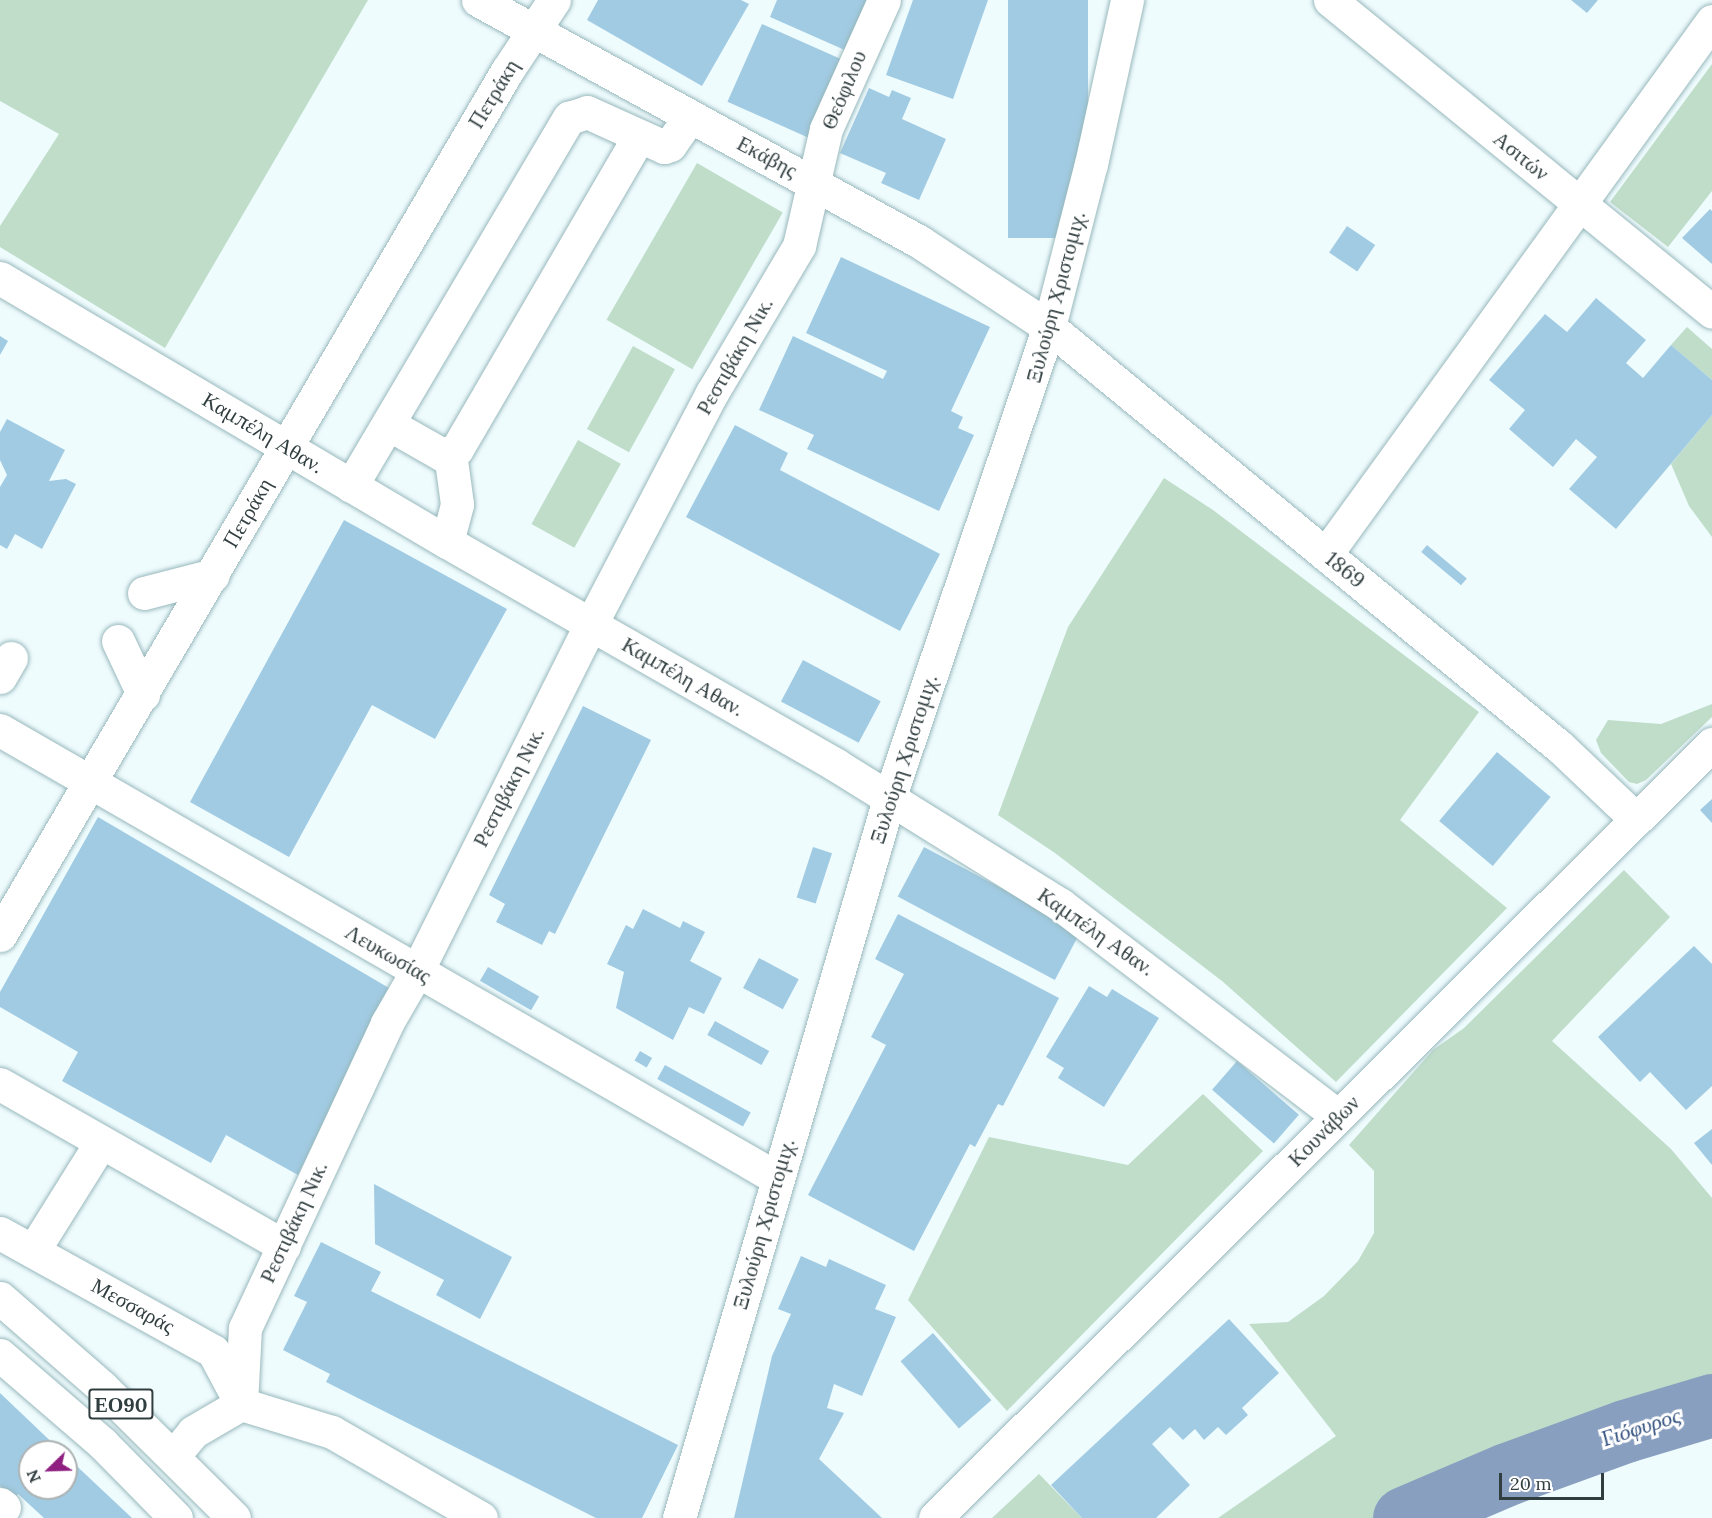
<!DOCTYPE html>
<meta charset="utf-8">
<style>
body{margin:0}
#map{position:relative;width:1712px;height:1518px;overflow:hidden;background:#effcfe;font-family:Lora,serif}
div>[style]{position:absolute}
[style*='--x']{left:calc(var(--x)*1px);top:calc(var(--y)*1px);width:calc(var(--w)*1px);rotate:calc(var(--a)*1deg)}
.green>*{inset:0;background:#bfddc9;transform-origin:0 0}
.river>*{height:63px;margin:-31.5px;padding:0 31.5px;transform-origin:31.5px;border-radius:31.5px;background:#899fc0}
.building>*{inset:0;background:#a1cbe3;transform-origin:0 0}
.roads{filter:drop-shadow(0 0 2px #98b8bc) drop-shadow(0 0 2px #98b8bc)}
.minor>*{height:33px;margin:-16.5px;padding:0 16.5px;transform-origin:16.5px;border-radius:16.5px;background:#fff}
.major>*{height:33px;margin:-16.5px;padding:0 16.5px;transform-origin:16.5px;border-radius:16.5px;background:#fff}
span{translate:-50% -50%;white-space:nowrap;text-align:center;line-height:1.15;-webkit-text-stroke:6px #fff;paint-order:stroke}
.shield-label span{padding:2px 4px;background:#fff;border:2px solid;border-radius:4px;-webkit-text-stroke-width:0}
.shield-label{font-size:20px;color:#313e40;font-weight:700}
.street-label{font-size:21px;color:#313e40}
.water-label{font-size:22px;color:#304f7d;font-style:italic}
.north{position:absolute;left:18px;top:1440px;width:60px;height:60px;box-sizing:border-box;background:#fff;border:2px solid #adb2b3;border-radius:50%;rotate:247deg;font-size:16px;font-weight:700;line-height:24px;text-align:center;color:#313e40}
.north::after{content:'';display:block;margin:auto;width:21px;height:27px;background:#8f2081;clip-path:polygon(50% 0,100% 100%,50% 72%,0 100%)}
.scale{position:absolute;left:1499px;top:1473px;width:105px;height:27px;box-sizing:border-box;border:3px solid #313e40;border-top:0;padding-left:8px;font-size:18px;line-height:21px;white-space:nowrap;color:#313e40;-webkit-text-stroke:4px #fff;paint-order:stroke}
</style>
<div id="map">
<div class="green">
<i style="clip-path:polygon(0 0,368px 0,165px 348px,0 247px,0 226px,59px 134px,0 101px)"></i>
<i style="clip-path:polygon(1712px 64px,1712px 191px,1668px 247px,1610px 202px)"></i>
<i style="left:697px;top:163px;width:99px;height:181px;rotate:30deg"></i>
<i style="clip-path:polygon(1687px 327px,1712px 349px,1712px 380px,1671px 345px)"></i>
<i style="left:633px;top:346px;width:48px;height:95px;rotate:29deg"></i>
<i style="clip-path:polygon(1712px 415px,1712px 537px,1689px 506px,1671px 464px)"></i>
<i style="left:578px;top:440px;width:49px;height:96px;rotate:29deg"></i>
<i style="clip-path:polygon(1164px 478px,1213px 510px,1479px 712px,1400px 820px,1507px 908px,1336px 1082px,1222px 981px,1055px 853px,998px 815px,1068px 627px)"></i>
<i style="clip-path:polygon(1712px 704px,1712px 717px,1646px 780px,1637px 784px,1629px 782px,1601px 753px,1596px 740px,1608px 720px,1661px 724px)"></i>
<i style="clip-path:polygon(1624px 870px,1670px 917px,1552px 1041px,1671px 1149px,1712px 1198px,1712px 1389px,1628px 1413px,1495px 1464px,1374px 1518px,1218px 1518px,1336px 1436px,1249px 1324px,1288px 1322px,1324px 1296px,1358px 1261px,1374px 1233px,1374px 1171px,1349px 1145px,1433px 1050px,1464px 1028px)"></i>
<i style="clip-path:polygon(1203px 1094px,1263px 1151px,1007px 1411px,908px 1300px,989px 1137px,1128px 1165px)"></i>
<i style="clip-path:polygon(1039px 1474px,1082px 1518px,992px 1518px)"></i>
</div>
<div class="river">
<i style="--x:1404;--y:1518;--w:112;--a:-23.1"></i>
<i style="--x:1507;--y:1474;--w:126;--a:-20"></i>
<i style="--x:1625;--y:1431;--w:91;--a:-16.6"></i>
</div>
<div class="building">
<i style="clip-path:polygon(598px 0,741px 0,749px 4px,702px 86px,587px 20px)"></i>
<i style="clip-path:polygon(777px 0,870px 0,847px 51px,770px 17px)"></i>
<i style="clip-path:polygon(913px 0,988px 0,953px 99px,886px 75px)"></i>
<i style="left:1008px;top:0;width:80px;height:238px"></i>
<i style="clip-path:polygon(1571px 0,1598px 0,1587px 13px)"></i>
<i style="left:762px;top:24px;width:90px;height:85px;rotate:24deg"></i>
<i style="clip-path:polygon(869px 88px,889px 97px,892px 90px,911px 98px,902px 119px,946px 139px,919px 200px,881px 183px,886px 173px,840px 153px)"></i>
<i style="clip-path:polygon(1710px 209px,1712px 211px,1712px 264px,1682px 238px)"></i>
<i style="left:1347px;top:226px;width:34px;height:32px;rotate:34deg"></i>
<i style="clip-path:polygon(841px 257px,990px 327px,951px 411px,963px 417px,958px 428px,974px 435px,939px 511px,807px 449px,814px 435px,759px 410px,793px 336px,883px 379px,887px 371px,806px 333px)"></i>
<i style="clip-path:polygon(1596px 298px,1646px 340px,1626px 363px,1643px 378px,1671px 345px,1712px 380px,1712px 415px,1616px 529px,1569px 489px,1597px 457px,1576px 439px,1553px 467px,1509px 429px,1525px 410px,1489px 380px,1545px 314px,1567px 332px)"></i>
<i style="clip-path:polygon(0 336px,8px 341px,0 355px)"></i>
<i style="clip-path:polygon(7px 419px,65px 450px,49px 481px,66px 479px,76px 484px,42px 549px,15px 534px,7px 549px,0 545px,0 487px,7px 475px,0 460px,0 432px)"></i>
<i style="clip-path:polygon(735px 425px,788px 453px,780px 470px,940px 554px,900px 631px,686px 517px)"></i>
<i style="clip-path:polygon(344px 520px,507px 609px,435px 739px,372px 705px,289px 857px,190px 802px)"></i>
<i style="left:1427px;top:545px;width:52px;height:9px;rotate:40deg"></i>
<i style="left:803px;top:660px;width:88px;height:47px;rotate:28deg"></i>
<i style="clip-path:polygon(583px 706px,651px 740px,555px 934px,549px 931px,542px 945px,496px 922px,505px 904px,489px 895px)"></i>
<i style="left:1497px;top:752px;width:70px;height:90px;rotate:40deg"></i>
<i style="clip-path:polygon(1712px 799px,1712px 823px,1700px 810px)"></i>
<i style="clip-path:polygon(98px 817px,389px 988px,298px 1175px,226px 1135px,211px 1163px,62px 1081px,78px 1052px,0 1007px,0 992px)"></i>
<i style="left:813px;top:847px;width:20px;height:53px;rotate:18deg"></i>
<i style="left:924px;top:847px;width:178px;height:56px;rotate:28deg"></i>
<i style="clip-path:polygon(643px 909px,680px 928px,683px 921px,705px 932px,690px 961px,722px 978px,704px 1014px,689px 1007px,673px 1040px,616px 1008px,624px 972px,607px 964px,626px 925px,633px 929px)"></i>
<i style="clip-path:polygon(898px 914px,1059px 998px,1003px 1106px,998px 1104px,975px 1147px,970px 1144px,914px 1251px,808px 1195px,886px 1045px,871px 1037px,904px 974px,875px 959px)"></i>
<i style="clip-path:polygon(1694px 946px,1712px 964px,1712px 1086px,1686px 1110px,1650px 1072px,1640px 1082px,1598px 1037px)"></i>
<i style="left:759px;top:958px;width:45px;height:34px;rotate:28deg"></i>
<i style="left:488px;top:967px;width:59px;height:16px;rotate:30deg"></i>
<i style="clip-path:polygon(1089px 986px,1107px 997px,1112px 989px,1159px 1018px,1104px 1107px,1058px 1078px,1064px 1068px,1046px 1057px)"></i>
<i style="left:715px;top:1021px;width:62px;height:16px;rotate:29deg"></i>
<i style="left:640px;top:1051px;width:14px;height:11px;rotate:30deg"></i>
<i style="left:1237px;top:1061px;width:82px;height:38px;rotate:41deg"></i>
<i style="left:665px;top:1065px;width:98px;height:16px;rotate:29deg"></i>
<i style="clip-path:polygon(1712px 1129px,1712px 1165px,1694px 1143px)"></i>
<i style="clip-path:polygon(374px 1184px,512px 1257px,480px 1319px,436px 1295px,444px 1280px,375px 1244px)"></i>
<i style="clip-path:polygon(321px 1242px,381px 1272px,371px 1291px,678px 1445px,642px 1518px,596px 1518px,326px 1382px,330px 1374px,283px 1350px,307px 1302px,294px 1296px)"></i>
<i style="clip-path:polygon(801px 1256px,826px 1267px,829px 1259px,886px 1285px,875px 1309px,896px 1317px,862px 1396px,834px 1384px,827px 1408px,844px 1413px,819px 1459px,882px 1518px,734px 1518px,772px 1356px,791px 1314px,778px 1309px)"></i>
<i style="clip-path:polygon(1229px 1319px,1279px 1373px,1242px 1408px,1248px 1415px,1226px 1435px,1218px 1427px,1204px 1440px,1195px 1429px,1183px 1440px,1170px 1427px,1152px 1444px,1190px 1485px,1156px 1518px,1082px 1518px,1051px 1485px)"></i>
<i style="left:933px;top:1333px;width:89px;height:43px;rotate:49deg"></i>
<i style="clip-path:polygon(0 1393px,62px 1452px,30px 1452px,30px 1488px,66px 1488px,66px 1456px,132px 1518px,44px 1518px,18px 1494px,14px 1499px,0 1486px)"></i>
</div>
<div class="roads">
<div class="minor">
<i style="--x:478;--y:0;--w:504;--a:28.7"></i>
<i style="--x:920;--y:242;--w:154;--a:33.4"></i>
<i style="--x:1049;--y:327;--w:661;--a:39.42"></i>
<i style="--x:1560;--y:747;--w:105;--a:43.5"></i>
<i style="--x:1330;--y:0;--w:493;--a:39.2"></i>
<i style="--x:0;--y:278;--w:519;--a:30.57"></i>
<i style="--x:447;--y:542;--w:448;--a:29.8"></i>
<i style="--x:836;--y:765;--w:265;--a:31.9"></i>
<i style="--x:1061;--y:905;--w:348;--a:37.3"></i>
<i style="--x:390;--y:425;--w:61;--a:29.5"></i>
<i style="--x:443;--y:455;--w:15;--a:-23"></i>
<i style="--x:457;--y:449;--w:360;--a:-59.8"></i>
<i style="--x:351;--y:486;--w:428;--a:-59.4"></i>
<i style="--x:569;--y:118;--w:19;--a:-18"></i>
<i style="--x:587;--y:112;--w:85;--a:24.4"></i>
<i style="--x:664;--y:147;--w:6;--a:-18"></i>
<i style="--x:670;--y:145;--w:35;--a:-55"></i>
<i style="--x:447;--y:542;--w:39;--a:-75"></i>
<i style="--x:457;--y:504;--w:51;--a:-97.8"></i>
<i style="--x:1326;--y:554;--w:658;--a:-54.09"></i>
<i style="--x:144;--y:593;--w:71;--a:-14.6"></i>
<i style="--x:118;--y:641;--w:59;--a:64.7"></i>
<i style="--x:0;--y:677;--w:22;--a:-60"></i>
<i style="--x:0;--y:730;--w:897;--a:29.97"></i>
<i style="--x:0;--y:935;--w:1002;--a:-59.6"></i>
<i style="--x:507;--y:71;--w:85;--a:-56.5"></i>
<i style="--x:0;--y:1084;--w:327;--a:29.7"></i>
<i style="--x:0;--y:1233;--w:244;--a:29"></i>
<i style="--x:213;--y:1351;--w:55;--a:62"></i>
<i style="--x:33;--y:1251;--w:128;--a:-58"></i>
<i style="--x:241;--y:1404;--w:76;--a:-87"></i>
<i style="--x:245;--y:1328;--w:336;--a:-65"></i>
<i style="--x:387;--y:1023;--w:60;--a:-60"></i>
<i style="--x:417;--y:971;--w:388;--a:-63.4"></i>
<i style="--x:591;--y:624;--w:261;--a:-62.4"></i>
<i style="--x:712;--y:393;--w:171;--a:-59.4"></i>
<i style="--x:799;--y:246;--w:120;--a:-77"></i>
<i style="--x:826;--y:129;--w:141;--a:-65.8"></i>
<i style="--x:174;--y:1455;--w:30;--a:-50"></i>
<i style="--x:193;--y:1432;--w:56;--a:-30.3"></i>
<i style="--x:241;--y:1404;--w:95;--a:17.1"></i>
<i style="--x:332;--y:1432;--w:172;--a:30"></i>
<i style="--x:0;--y:1504;--w:5;--a:37"></i>
<i style="--x:679;--y:1518;--w:749;--a:-73.72"></i>
<i style="--x:889;--y:799;--w:498;--a:-71.3"></i>
<i style="--x:1049;--y:327;--w:168;--a:-75.6"></i>
<i style="--x:1091;--y:164;--w:168;--a:-77.6"></i>
<i style="--x:935;--y:1518;--w:1097;--a:-44.89"></i>
</div>
<div class="major">
<i style="--x:0;--y:1298;--w:135;--a:41.1"></i>
<i style="--x:102;--y:1387;--w:186;--a:44.8"></i>
<i style="--x:0;--y:1355;--w:136;--a:40.8"></i>
<i style="--x:103;--y:1444;--w:104;--a:45.4"></i>
</div>
</div>
<div class="shield-label">
<span style="left:121px;top:1404px">ΕΟ90</span>
</div>
<div class="street-label">
<span style="left:844px;top:90px;rotate:-67deg">Θεόφιλου</span>
<span style="left:494px;top:94px;rotate:-59deg">Πετράκη</span>
<span style="left:1521px;top:156px;rotate:39deg">Ασιτών</span>
<span style="left:767px;top:157px;rotate:28deg">Εκάβης</span>
<span style="left:1056px;top:297px;rotate:-75deg">Ξυλούρη Χριστομιχ.</span>
<span style="left:735px;top:356px;rotate:-60deg">Ρεστιβάκη Νικ.</span>
<span style="left:263px;top:433px;rotate:31deg">Καμπέλη Αθαν.</span>
<span style="left:248px;top:513px;rotate:-60deg">Πετράκη</span>
<span style="left:1345px;top:570px;rotate:39deg">1869</span>
<span style="left:683px;top:677px;rotate:30deg">Καμπέλη Αθαν.</span>
<span style="left:904px;top:759px;rotate:-72deg">Ξυλούρη Χριστομιχ.</span>
<span style="left:509px;top:787px;rotate:-63deg">Ρεστιβάκη Νικ.</span>
<span style="left:1096px;top:932px;rotate:35deg">Καμπέλη Αθαν.</span>
<span style="left:388px;top:954px;rotate:30deg">Λευκωσίας</span>
<span style="left:1324px;top:1131px;rotate:-45deg">Κουνάβων</span>
<span style="left:294px;top:1222px;rotate:-65deg">Ρεστιβάκη Νικ.</span>
<span style="left:764px;top:1224px;rotate:-74deg">Ξυλούρη Χριστομιχ.</span>
<span style="left:133px;top:1306px;rotate:29deg">Μεσσαράς</span>
</div>
<div class="water-label">
<span style="left:1641px;top:1427px;rotate:-18deg">Γιόφυρος</span>
</div>
<div class="north">N</div>
<div class="scale">20 m</div>
</div>
